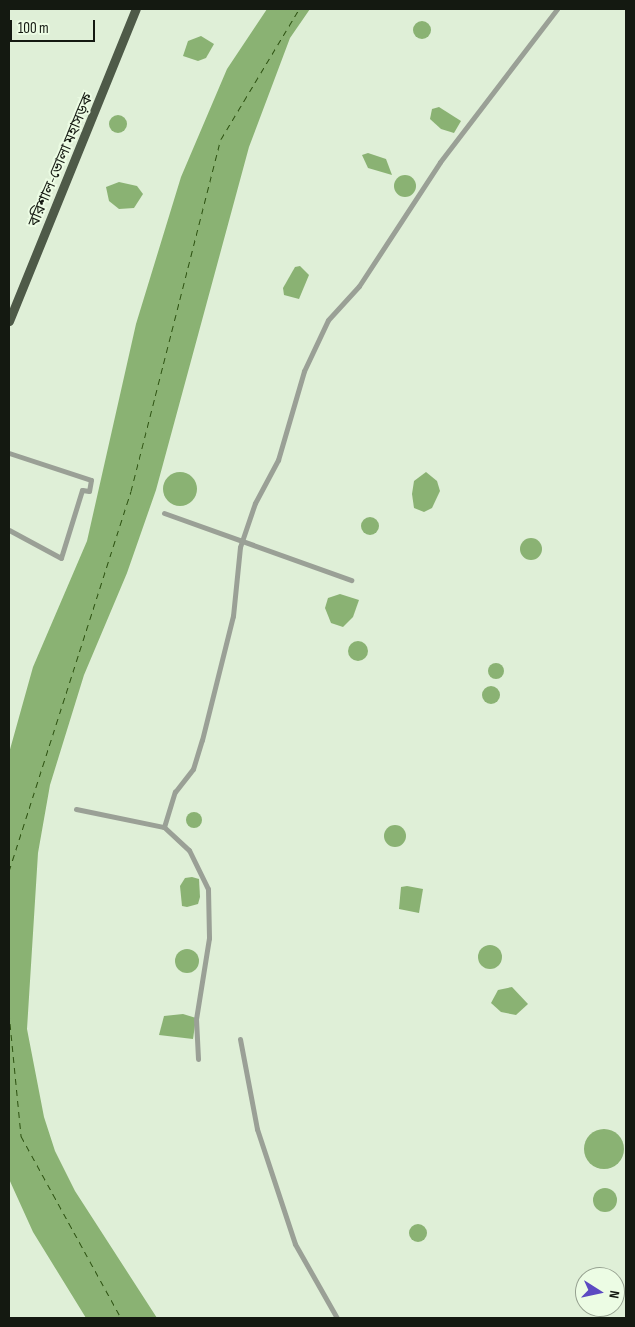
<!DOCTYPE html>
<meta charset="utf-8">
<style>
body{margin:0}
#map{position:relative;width:635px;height:1327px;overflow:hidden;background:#dfefd7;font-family:"Sofia Sans Condensed","Noto Sans Bengali",sans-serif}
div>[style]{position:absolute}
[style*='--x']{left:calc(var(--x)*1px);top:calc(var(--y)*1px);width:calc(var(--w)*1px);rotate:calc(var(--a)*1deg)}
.water>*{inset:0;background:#8ab273}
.round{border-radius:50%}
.ferry>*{height:1px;margin-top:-0.5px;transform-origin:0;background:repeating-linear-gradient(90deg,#2c5110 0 6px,transparent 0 11px)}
.minor>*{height:5px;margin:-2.5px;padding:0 2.5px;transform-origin:2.5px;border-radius:2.5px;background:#9aa096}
.trunk>*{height:9px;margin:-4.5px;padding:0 4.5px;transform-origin:4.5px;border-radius:4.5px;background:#4e5a48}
span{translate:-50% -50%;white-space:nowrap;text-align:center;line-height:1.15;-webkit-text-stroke:4px #ecfce4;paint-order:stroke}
.street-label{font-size:15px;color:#141911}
.frame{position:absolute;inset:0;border:10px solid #141911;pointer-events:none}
.north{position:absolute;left:575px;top:1267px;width:50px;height:50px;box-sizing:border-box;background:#ecfce4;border:1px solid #96a190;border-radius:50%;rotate:100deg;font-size:14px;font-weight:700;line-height:20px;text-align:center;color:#141911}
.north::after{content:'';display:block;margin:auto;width:18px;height:22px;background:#5c4ac2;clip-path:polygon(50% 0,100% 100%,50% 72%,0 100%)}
.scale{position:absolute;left:10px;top:20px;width:85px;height:22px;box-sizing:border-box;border:2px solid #141911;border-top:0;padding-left:6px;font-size:15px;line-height:18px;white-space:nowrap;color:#141911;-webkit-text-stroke:4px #ecfce4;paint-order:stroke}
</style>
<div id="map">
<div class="water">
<i style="clip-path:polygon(267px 9px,310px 9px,290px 38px,249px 147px,156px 490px,127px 573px,84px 675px,50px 785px,38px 853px,27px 1029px,44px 1117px,55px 1151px,75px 1191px,157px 1318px,86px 1318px,33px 1232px,9px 1179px,9px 753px,33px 667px,87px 541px,136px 324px,181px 177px,227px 69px)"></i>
<i class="round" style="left:413px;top:21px;width:18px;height:18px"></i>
<i style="clip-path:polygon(201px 36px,214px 44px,206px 58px,198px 61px,183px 56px,188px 41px)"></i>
<i style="clip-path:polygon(439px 107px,461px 121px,454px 133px,441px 129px,430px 119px,432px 109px)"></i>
<i class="round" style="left:109px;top:115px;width:18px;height:18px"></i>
<i style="clip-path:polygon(368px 153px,386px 159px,392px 175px,368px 168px,362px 155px)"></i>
<i class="round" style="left:394px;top:175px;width:22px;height:22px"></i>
<i style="clip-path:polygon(119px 182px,137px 186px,143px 194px,134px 208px,119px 209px,109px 201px,106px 187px)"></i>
<i style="clip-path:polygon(300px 266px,309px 275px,299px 299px,284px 295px,283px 288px,295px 267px)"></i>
<i style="clip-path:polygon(426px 472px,437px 481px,440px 491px,432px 508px,424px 512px,414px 508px,412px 494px,414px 481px)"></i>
<i class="round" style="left:163px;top:472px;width:34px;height:34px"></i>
<i class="round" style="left:361px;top:517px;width:18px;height:18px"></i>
<i class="round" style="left:520px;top:538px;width:22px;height:22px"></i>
<i style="clip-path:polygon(340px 594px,359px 600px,353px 617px,343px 627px,331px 623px,325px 608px,328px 598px)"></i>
<i class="round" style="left:348px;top:641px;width:20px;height:20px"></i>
<i class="round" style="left:488px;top:663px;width:16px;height:16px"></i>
<i class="round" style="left:482px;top:686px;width:18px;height:18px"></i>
<i class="round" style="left:186px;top:812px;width:16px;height:16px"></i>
<i class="round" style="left:384px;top:825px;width:22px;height:22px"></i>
<i style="clip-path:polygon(192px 877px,199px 879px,200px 897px,198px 904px,187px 907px,182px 906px,180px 886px,185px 878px)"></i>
<i style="clip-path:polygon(407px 886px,423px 889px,419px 913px,399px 909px,401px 887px)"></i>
<i class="round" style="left:478px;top:945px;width:24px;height:24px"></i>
<i class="round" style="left:175px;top:949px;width:24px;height:24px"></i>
<i style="clip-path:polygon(512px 987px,528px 1004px,516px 1015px,501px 1012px,491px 1003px,498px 990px)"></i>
<i style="clip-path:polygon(183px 1014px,196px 1018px,193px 1039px,159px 1035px,164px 1016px)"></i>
<i class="round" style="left:584px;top:1129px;width:40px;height:40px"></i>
<i class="round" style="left:593px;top:1188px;width:24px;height:24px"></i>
<i class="round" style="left:409px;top:1224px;width:18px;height:18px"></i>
</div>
<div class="ferry">
<i style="--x:9;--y:871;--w:399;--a:-72.2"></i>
<i style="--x:131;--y:491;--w:363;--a:-75.7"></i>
<i style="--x:221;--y:139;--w:152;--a:-59"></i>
<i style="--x:9;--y:1013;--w:124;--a:84.4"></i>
<i style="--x:21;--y:1136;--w:208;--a:61.2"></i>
</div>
<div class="minor">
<i style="--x:9;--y:453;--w:86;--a:18.2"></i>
<i style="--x:91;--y:480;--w:11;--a:100"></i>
<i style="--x:89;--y:491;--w:7;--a:-172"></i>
<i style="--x:82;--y:490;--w:71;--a:107.2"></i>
<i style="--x:61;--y:558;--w:59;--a:-151.7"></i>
<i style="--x:164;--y:513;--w:199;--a:19.7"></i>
<i style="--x:76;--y:809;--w:90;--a:11.6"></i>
<i style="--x:164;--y:827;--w:37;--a:-73"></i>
<i style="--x:175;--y:792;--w:29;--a:-52"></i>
<i style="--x:193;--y:769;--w:30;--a:-73"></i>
<i style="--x:202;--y:740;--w:128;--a:-76"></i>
<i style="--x:233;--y:616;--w:69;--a:-84.2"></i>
<i style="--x:240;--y:547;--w:46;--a:-71.2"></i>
<i style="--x:255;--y:503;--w:49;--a:-61.9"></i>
<i style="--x:278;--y:460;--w:93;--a:-73.7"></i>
<i style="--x:304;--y:371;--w:56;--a:-64.8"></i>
<i style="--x:328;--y:320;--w:46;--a:-47.6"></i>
<i style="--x:359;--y:286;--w:148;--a:-56.8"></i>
<i style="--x:440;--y:162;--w:193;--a:-52.6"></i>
<i style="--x:164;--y:827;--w:34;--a:43"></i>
<i style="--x:189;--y:850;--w:43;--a:64"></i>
<i style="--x:208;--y:889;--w:49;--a:88.8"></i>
<i style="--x:209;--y:938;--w:82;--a:99.1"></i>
<i style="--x:196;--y:1019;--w:40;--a:87.1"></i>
<i style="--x:240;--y:1039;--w:92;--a:79.3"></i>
<i style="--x:257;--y:1129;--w:121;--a:71.7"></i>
<i style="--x:295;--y:1244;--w:85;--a:60.4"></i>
</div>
<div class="trunk">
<i style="--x:9;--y:321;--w:337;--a:-67.9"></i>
</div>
<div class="street-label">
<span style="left:61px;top:160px;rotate:-67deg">বরিশাল-ভোলা মহাসড়ক</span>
</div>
<div class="frame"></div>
<div class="north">N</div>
<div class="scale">100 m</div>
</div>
